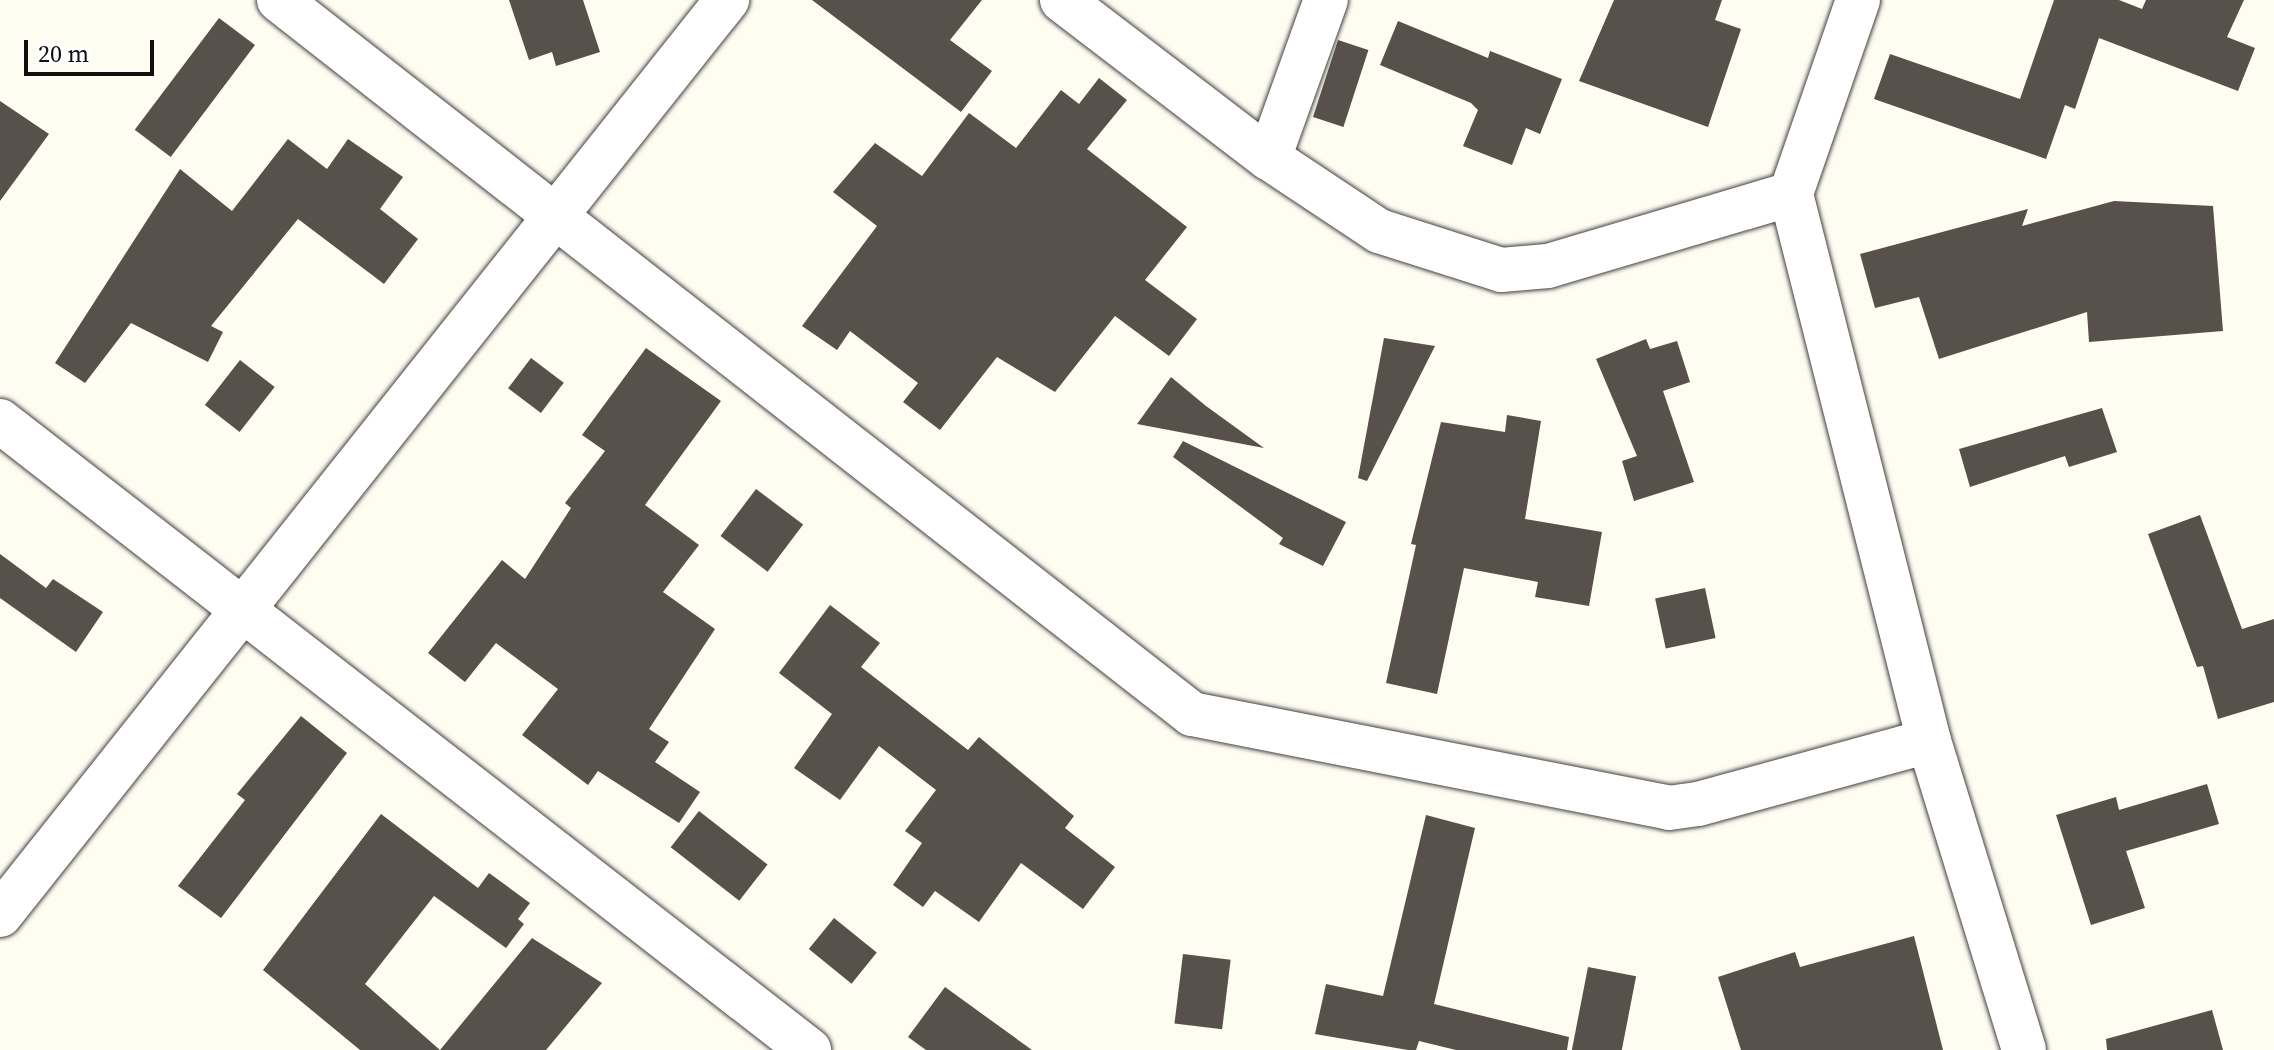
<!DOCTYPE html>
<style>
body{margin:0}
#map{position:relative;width:2274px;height:1050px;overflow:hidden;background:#fffcf1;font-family:"Source Serif 4",serif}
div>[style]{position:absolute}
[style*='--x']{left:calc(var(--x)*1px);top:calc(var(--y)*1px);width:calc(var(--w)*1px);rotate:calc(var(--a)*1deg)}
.building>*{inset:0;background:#58504b;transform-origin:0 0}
.roads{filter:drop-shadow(0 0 2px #424242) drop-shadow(0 0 2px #424242)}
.minor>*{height:44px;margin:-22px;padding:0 22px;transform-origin:22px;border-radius:22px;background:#fff}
span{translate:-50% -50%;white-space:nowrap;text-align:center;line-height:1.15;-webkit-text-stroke:8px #fff;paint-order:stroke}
.scale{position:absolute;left:24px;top:40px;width:130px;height:36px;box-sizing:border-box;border:4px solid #0f0f0f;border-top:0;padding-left:10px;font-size:24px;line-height:28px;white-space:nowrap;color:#0f0f0f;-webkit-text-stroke:6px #fff;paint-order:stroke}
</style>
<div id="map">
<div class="building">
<i style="clip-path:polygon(509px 0,583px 0,600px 52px,556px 66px,552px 52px,529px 60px)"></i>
<i style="clip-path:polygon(812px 0,982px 0,950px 40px,992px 71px,961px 112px)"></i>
<i style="clip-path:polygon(1614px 0,1722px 0,1715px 20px,1741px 29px,1708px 127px,1579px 81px)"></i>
<i style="clip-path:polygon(2054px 0,2119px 0,2142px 9px,2146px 0,2244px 0,2227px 37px,2255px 48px,2238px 91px,2099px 38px,2075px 109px,2065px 105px,2046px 159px,1874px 99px,1890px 54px,2020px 99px)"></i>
<i style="left:219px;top:18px;width:45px;height:140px;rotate:37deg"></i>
<i style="clip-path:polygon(1398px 21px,1488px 58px,1490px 51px,1562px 79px,1540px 134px,1526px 128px,1512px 165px,1463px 146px,1478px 110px,1471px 103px,1380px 65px)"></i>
<i style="left:1338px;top:40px;width:32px;height:81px;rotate:18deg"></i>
<i style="clip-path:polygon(1099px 78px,1127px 100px,1087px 149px,1187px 227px,1145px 280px,1197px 319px,1169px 356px,1115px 316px,1055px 392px,997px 357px,940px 430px,903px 402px,918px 383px,850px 331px,837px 350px,802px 326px,877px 226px,833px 192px,875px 143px,922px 176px,969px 113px,1016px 148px,1061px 90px,1079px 104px)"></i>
<i style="clip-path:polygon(0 101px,49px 134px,0 201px)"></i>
<i style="clip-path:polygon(288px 139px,327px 169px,348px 139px,403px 177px,380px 209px,418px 239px,384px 284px,298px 219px,211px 326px,223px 332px,208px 362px,131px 323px,85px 383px,55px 363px,180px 169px,232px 211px)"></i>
<i style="clip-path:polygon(2114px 201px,2213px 206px,2223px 331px,2089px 342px,2087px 312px,1939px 359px,1919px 297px,1875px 308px,1860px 254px,2028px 209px,2022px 226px)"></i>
<i style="clip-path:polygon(1384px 338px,1435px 346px,1367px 481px,1358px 478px)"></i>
<i style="clip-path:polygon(1646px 339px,1650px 349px,1677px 341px,1690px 382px,1663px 391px,1694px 482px,1634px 501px,1622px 461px,1637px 456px,1596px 359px)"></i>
<i style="clip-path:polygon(646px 348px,721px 401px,645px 505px,699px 545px,663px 592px,715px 629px,649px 729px,669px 742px,655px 762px,700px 792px,679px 823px,598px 771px,588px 785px,522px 735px,558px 689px,496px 643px,465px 682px,428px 653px,502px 560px,525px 579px,571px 508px,565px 503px,605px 451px,582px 435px)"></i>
<i style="left:531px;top:358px;width:41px;height:38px;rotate:37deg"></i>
<i style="left:240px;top:360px;width:44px;height:57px;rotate:38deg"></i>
<i style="clip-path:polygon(1171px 377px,1206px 406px,1264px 448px,1137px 424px)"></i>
<i style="clip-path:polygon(2102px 408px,2117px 452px,2069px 467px,2065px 456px,1970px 487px,1959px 449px)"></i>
<i style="clip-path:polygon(1507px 415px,1541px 421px,1525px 519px,1602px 532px,1589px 606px,1535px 597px,1538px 582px,1464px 568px,1437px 694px,1386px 683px,1416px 545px,1411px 544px,1441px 422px,1505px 432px)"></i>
<i style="clip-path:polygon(1183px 441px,1346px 522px,1323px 566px,1279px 544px,1283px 538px,1173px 457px)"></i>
<i style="left:756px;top:489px;width:59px;height:59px;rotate:37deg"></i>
<i style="clip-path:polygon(2200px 515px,2242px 629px,2274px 619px,2274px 702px,2218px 719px,2203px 666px,2197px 667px,2148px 534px)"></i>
<i style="clip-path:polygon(0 554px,46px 588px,53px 579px,103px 612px,76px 652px,0 598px)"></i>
<i style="left:1705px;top:588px;width:51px;height:51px;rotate:78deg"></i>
<i style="clip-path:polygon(830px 605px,880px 643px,861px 667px,968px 750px,979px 737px,1074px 816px,1065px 828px,1115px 867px,1083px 909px,1021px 863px,979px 922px,935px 891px,923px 907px,893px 885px,922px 843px,905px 831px,936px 790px,879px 746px,840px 800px,794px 768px,832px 714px,779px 673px)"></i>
<i style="clip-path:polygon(301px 716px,347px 753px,221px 918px,178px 886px,245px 800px,237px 794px)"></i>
<i style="clip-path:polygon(2207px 784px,2219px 824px,2126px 851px,2145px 908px,2091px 925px,2056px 815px,2116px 797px,2119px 810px)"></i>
<i style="left:699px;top:811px;width:87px;height:46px;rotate:38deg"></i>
<i style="clip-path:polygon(381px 814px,478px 888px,489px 873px,530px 903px,518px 919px,524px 924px,506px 948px,434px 896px,365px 984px,440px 1050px,532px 938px,602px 983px,546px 1050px,360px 1050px,263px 970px)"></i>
<i style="clip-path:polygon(1426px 815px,1475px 828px,1434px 1004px,1569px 1037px,1567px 1050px,1456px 1050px,1419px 1041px,1416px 1050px,1408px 1050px,1315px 1034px,1326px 984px,1383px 996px)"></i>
<i style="left:834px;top:918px;width:55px;height:40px;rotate:39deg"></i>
<i style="clip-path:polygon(1914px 936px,1943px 1050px,1741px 1050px,1718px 977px,1795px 952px,1800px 967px)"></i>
<i style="left:1183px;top:954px;width:48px;height:70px;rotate:7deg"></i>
<i style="left:1588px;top:967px;width:49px;height:85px;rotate:11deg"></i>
<i style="clip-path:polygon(945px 987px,1032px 1050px,926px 1050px,908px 1037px)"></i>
<i style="clip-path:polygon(2212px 1010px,2223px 1050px,2107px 1050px,2106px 1039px)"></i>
</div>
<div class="roads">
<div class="minor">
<i style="--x:279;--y:0;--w:1159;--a:38.03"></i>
<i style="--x:1192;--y:714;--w:486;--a:11.1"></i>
<i style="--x:1669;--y:808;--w:29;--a:-8"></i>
<i style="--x:1698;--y:804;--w:239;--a:-15.3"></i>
<i style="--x:1062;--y:0;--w:260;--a:37.4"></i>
<i style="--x:1269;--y:158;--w:132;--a:33.6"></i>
<i style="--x:1379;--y:231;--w:128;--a:17.7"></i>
<i style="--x:1501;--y:270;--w:47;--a:-4.9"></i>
<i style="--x:1548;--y:266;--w:253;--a:-16.5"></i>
<i style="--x:1858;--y:0;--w:205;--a:109.1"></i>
<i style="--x:1791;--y:194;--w:564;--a:75.84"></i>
<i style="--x:1929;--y:741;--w:323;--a:72.9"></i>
<i style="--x:1269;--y:158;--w:168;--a:-70.2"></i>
<i style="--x:0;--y:421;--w:1025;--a:37.87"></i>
<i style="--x:0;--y:915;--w:1169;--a:-51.53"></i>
</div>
</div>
<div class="scale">20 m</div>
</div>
